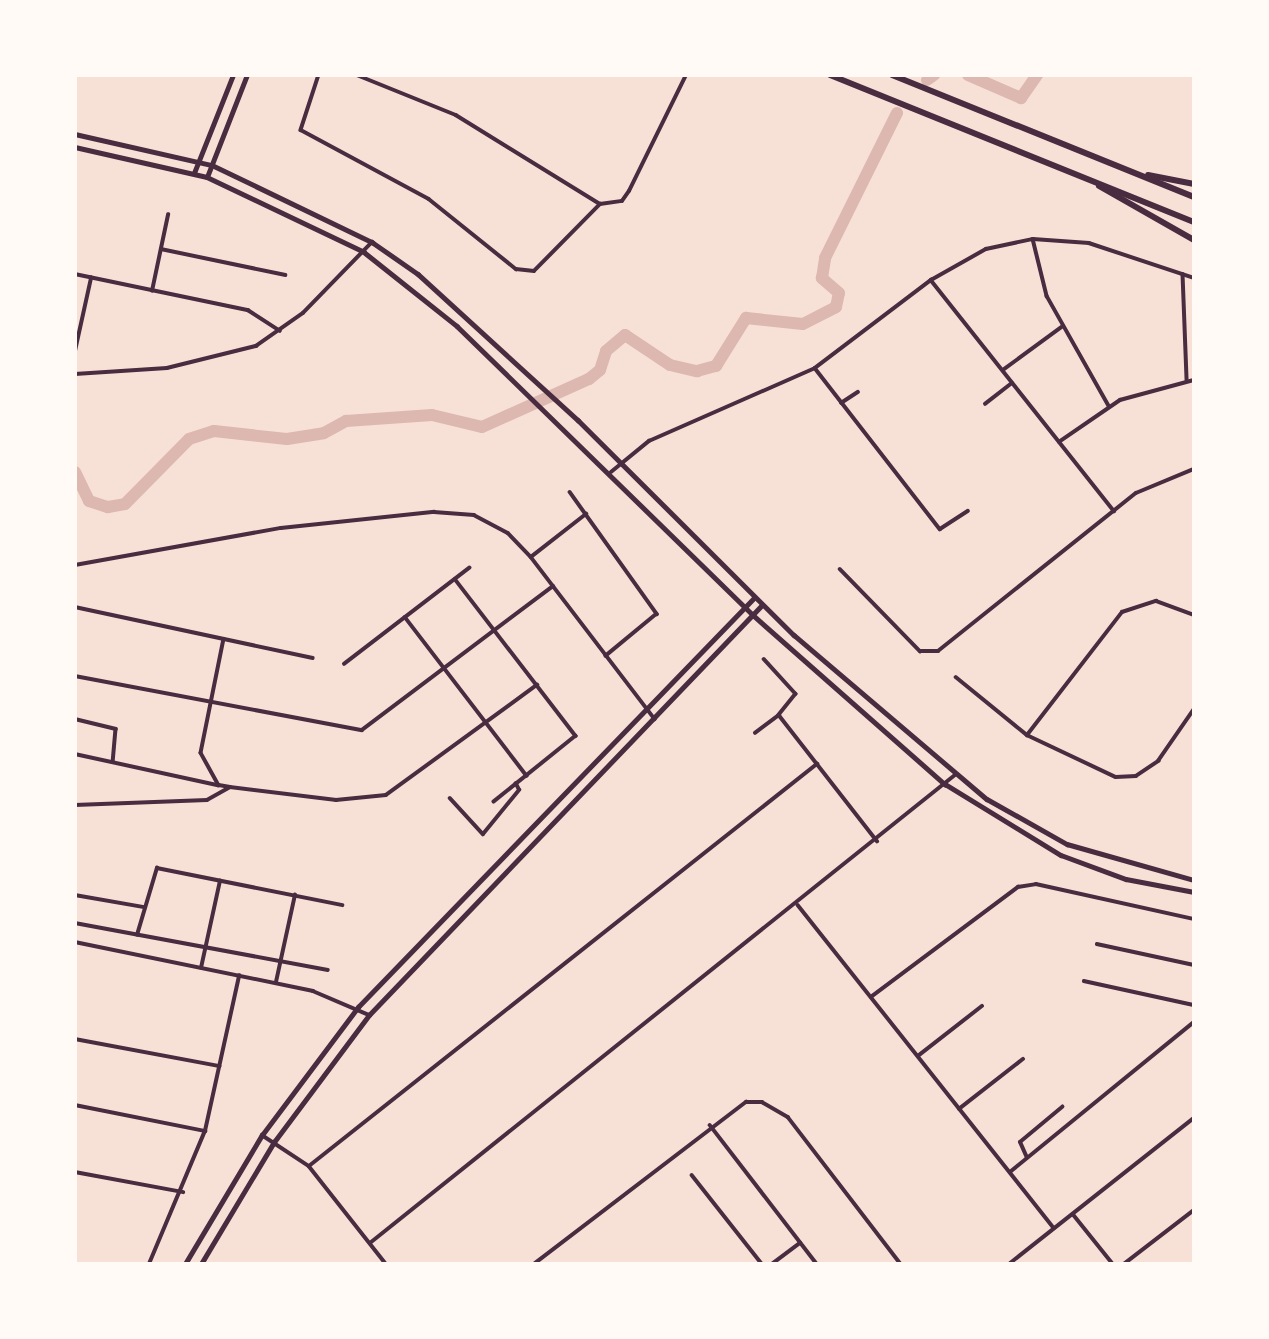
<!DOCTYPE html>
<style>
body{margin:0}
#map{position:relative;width:1269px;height:1339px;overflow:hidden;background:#f7e1d7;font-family:Raleway,sans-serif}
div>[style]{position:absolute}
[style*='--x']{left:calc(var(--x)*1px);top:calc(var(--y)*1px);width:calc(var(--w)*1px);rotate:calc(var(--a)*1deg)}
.river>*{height:12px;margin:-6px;padding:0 6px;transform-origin:6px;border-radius:6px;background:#dcb8b0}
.minor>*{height:3.5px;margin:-1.75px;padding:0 1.75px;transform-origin:1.75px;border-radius:1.75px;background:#4a2c40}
.secondary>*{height:4.5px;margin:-2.25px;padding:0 2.25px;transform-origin:2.25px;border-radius:2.25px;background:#4a2c40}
.motorway>*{height:6px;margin:-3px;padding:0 3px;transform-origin:3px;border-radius:3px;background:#4a2c40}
span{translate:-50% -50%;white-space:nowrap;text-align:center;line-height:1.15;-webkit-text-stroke:7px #fffaf5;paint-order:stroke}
.frame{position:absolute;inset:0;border:77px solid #fffaf5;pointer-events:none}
</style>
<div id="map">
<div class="river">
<i style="--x:968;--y:75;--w:58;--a:23.5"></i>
<i style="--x:1021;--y:98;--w:28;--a:-55"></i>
<i style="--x:927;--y:80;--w:9;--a:-36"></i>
<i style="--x:75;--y:472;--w:32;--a:64"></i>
<i style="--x:89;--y:501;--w:20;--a:18"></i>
<i style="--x:108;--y:507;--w:17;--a:-10"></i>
<i style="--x:125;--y:504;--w:91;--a:-45.4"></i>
<i style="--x:189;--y:439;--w:26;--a:-18"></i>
<i style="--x:214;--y:431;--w:73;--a:6.3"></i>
<i style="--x:287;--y:439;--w:37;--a:-9"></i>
<i style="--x:324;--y:433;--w:25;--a:-29"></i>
<i style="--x:346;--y:421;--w:86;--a:-4"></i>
<i style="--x:432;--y:415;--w:51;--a:13.5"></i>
<i style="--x:482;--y:427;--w:117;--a:-24.2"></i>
<i style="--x:589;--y:379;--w:14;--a:-39"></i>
<i style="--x:600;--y:370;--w:20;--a:-72"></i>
<i style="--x:606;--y:351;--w:25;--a:-40"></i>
<i style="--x:625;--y:335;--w:54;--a:33.7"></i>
<i style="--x:670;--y:365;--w:28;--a:13"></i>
<i style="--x:697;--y:371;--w:20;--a:-15"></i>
<i style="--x:716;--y:366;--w:57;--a:-58"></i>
<i style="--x:746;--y:318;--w:57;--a:6"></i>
<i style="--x:803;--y:324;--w:37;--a:-27"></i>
<i style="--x:836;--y:307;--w:14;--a:-78"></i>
<i style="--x:839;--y:293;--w:23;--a:-139"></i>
<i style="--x:822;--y:278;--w:20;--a:-81"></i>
<i style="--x:825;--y:258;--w:162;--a:-63.6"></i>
</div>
<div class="minor">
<i style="--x:319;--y:75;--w:58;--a:108.1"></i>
<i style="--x:301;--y:130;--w:145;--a:28.3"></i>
<i style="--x:429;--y:199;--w:112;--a:38.8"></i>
<i style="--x:516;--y:269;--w:18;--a:6"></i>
<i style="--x:534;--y:271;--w:94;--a:-45.4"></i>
<i style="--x:357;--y:75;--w:107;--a:22"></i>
<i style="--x:456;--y:115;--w:169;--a:31.7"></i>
<i style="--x:600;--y:204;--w:22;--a:-8"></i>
<i style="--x:622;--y:201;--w:12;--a:-55"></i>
<i style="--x:629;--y:191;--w:129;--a:-63.8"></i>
<i style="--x:1033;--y:239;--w:59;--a:76.2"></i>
<i style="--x:1047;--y:296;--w:126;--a:60.6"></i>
<i style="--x:161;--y:249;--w:127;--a:11.8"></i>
<i style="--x:75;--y:274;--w:177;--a:11.8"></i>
<i style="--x:248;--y:310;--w:38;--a:33"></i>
<i style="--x:1183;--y:274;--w:106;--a:87.8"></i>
<i style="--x:931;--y:280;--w:295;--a:51.6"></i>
<i style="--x:152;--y:291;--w:78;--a:-78.1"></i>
<i style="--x:75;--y:351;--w:75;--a:-77.6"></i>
<i style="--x:815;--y:368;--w:204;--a:52.2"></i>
<i style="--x:940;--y:529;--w:33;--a:-33"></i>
<i style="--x:1003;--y:370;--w:74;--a:-36.3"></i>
<i style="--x:75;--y:374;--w:92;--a:-3.7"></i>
<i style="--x:167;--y:368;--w:92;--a:-13.9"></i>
<i style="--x:256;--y:346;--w:57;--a:-35.1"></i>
<i style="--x:303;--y:313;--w:99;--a:-45.8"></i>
<i style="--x:841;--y:403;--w:20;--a:-33"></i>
<i style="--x:985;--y:404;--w:34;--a:-38"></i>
<i style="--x:1059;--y:442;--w:74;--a:-34.5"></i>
<i style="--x:1120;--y:400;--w:77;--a:-15.1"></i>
<i style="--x:611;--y:472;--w:49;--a:-39.2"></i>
<i style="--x:649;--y:441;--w:181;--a:-23.7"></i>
<i style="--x:815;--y:368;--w:146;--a:-37.2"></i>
<i style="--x:931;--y:280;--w:63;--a:-29.4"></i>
<i style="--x:986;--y:249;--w:48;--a:-12"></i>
<i style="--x:1033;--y:239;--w:56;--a:4.1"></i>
<i style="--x:1089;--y:243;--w:111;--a:18.4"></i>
<i style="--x:570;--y:492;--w:150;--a:54.5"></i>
<i style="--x:657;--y:614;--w:66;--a:140.5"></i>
<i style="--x:531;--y:557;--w:70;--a:-38"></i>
<i style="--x:75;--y:565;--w:209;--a:-10.2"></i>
<i style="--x:281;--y:528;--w:154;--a:-6"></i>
<i style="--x:434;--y:512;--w:40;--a:4.3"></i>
<i style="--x:474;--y:515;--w:38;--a:28"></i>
<i style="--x:508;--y:533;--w:33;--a:46"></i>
<i style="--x:531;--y:557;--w:204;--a:52.6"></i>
<i style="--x:840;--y:569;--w:115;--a:45.7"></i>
<i style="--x:920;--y:651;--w:18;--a:0"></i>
<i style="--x:938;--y:651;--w:253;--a:-38.6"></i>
<i style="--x:1136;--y:493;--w:63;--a:-22.5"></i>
<i style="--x:455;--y:579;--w:198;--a:52.4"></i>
<i style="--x:576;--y:736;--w:105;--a:141.2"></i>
<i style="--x:75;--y:607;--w:243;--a:12.1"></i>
<i style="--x:405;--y:617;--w:200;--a:52.5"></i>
<i style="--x:224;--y:639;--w:116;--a:101.4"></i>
<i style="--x:201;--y:753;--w:37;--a:61"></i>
<i style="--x:219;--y:785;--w:11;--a:10"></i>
<i style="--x:230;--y:787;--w:107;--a:7"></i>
<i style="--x:336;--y:800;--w:50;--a:-5.7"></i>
<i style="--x:386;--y:795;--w:187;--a:-36.1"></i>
<i style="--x:764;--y:659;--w:47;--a:47.6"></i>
<i style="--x:796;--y:694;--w:27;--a:129"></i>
<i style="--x:344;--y:664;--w:158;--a:-37.5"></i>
<i style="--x:75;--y:676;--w:292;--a:10.7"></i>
<i style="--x:362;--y:730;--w:239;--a:-37"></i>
<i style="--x:956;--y:677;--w:92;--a:39.2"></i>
<i style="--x:1027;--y:735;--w:98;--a:25.3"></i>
<i style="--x:1116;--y:777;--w:20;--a:-3"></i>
<i style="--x:1136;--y:776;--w:27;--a:-34"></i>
<i style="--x:1158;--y:761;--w:63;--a:-55.3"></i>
<i style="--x:75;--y:719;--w:42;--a:13.7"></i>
<i style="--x:116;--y:729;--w:33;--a:95"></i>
<i style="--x:755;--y:733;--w:30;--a:-37"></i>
<i style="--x:779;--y:715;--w:160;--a:52.1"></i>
<i style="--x:1027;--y:735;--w:155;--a:-52.3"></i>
<i style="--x:1122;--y:612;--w:36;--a:-18"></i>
<i style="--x:1156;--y:601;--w:40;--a:20.2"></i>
<i style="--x:75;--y:754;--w:145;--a:12.3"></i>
<i style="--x:450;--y:798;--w:49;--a:47.5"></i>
<i style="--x:483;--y:834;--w:57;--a:-50.7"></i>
<i style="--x:519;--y:790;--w:7;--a:-117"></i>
<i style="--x:75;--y:805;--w:132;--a:-2.2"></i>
<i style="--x:207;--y:800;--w:26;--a:-29"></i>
<i style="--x:75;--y:895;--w:70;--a:9.9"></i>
<i style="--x:798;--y:905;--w:412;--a:51.6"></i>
<i style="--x:75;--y:923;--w:257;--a:10.5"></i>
<i style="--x:137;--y:935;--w:70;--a:-73.4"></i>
<i style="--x:157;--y:868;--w:189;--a:11.3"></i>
<i style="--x:75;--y:942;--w:243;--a:11.6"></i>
<i style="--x:313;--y:991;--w:61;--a:23.2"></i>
<i style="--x:1097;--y:944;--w:99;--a:12.2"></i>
<i style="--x:201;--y:968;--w:89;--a:-77.7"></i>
<i style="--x:1084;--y:981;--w:113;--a:12.3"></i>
<i style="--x:276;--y:982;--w:89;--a:-77.7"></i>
<i style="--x:871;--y:997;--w:184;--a:-36.8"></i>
<i style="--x:1018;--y:887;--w:18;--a:-9"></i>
<i style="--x:1036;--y:884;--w:162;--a:12.5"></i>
<i style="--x:75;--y:1039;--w:147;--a:10.6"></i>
<i style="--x:918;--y:1056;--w:81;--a:-38"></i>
<i style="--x:75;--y:1105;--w:133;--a:11.3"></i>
<i style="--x:959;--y:1109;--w:81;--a:-38"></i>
<i style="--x:710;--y:1125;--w:175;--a:52.4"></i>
<i style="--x:262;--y:1135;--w:56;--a:33.4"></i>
<i style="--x:309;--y:1166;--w:125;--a:51.8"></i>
<i style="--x:1027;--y:1158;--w:17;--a:-114"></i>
<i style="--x:1020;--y:1142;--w:55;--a:-39.8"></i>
<i style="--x:309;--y:1166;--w:648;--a:-38.36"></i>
<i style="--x:75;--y:1172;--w:110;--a:10.5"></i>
<i style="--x:1010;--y:1172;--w:237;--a:-39.2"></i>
<i style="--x:692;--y:1175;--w:113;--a:51.8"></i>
<i style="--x:1073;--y:1214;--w:64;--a:51.3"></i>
<i style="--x:370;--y:1243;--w:749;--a:-38.66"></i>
<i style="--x:149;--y:1264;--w:144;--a:-67.2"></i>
<i style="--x:205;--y:1131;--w:159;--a:-77.6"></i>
<i style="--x:534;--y:1264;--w:267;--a:-37.4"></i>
<i style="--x:746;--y:1102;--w:16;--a:0"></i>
<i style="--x:762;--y:1102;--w:30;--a:30"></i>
<i style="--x:788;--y:1117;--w:185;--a:52.5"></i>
<i style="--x:772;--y:1264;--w:35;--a:-37"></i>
<i style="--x:1009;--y:1264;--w:236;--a:-38.3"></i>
<i style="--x:1124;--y:1264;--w:88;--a:-37.6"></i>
</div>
<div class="secondary">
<i style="--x:75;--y:134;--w:140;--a:12.8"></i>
<i style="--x:212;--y:165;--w:178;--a:25.7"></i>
<i style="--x:372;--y:242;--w:56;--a:34.8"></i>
<i style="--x:418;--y:274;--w:217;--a:42.4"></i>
<i style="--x:578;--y:420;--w:305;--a:44.9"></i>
<i style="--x:794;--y:635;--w:253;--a:40.4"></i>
<i style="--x:987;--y:799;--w:92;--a:29.4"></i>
<i style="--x:1067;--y:844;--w:132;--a:15.8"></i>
<i style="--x:75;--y:147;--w:135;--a:12.8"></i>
<i style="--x:207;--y:177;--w:174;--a:25.5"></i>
<i style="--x:364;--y:252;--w:119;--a:38.5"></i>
<i style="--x:457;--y:326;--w:414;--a:44.3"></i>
<i style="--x:753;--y:615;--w:256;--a:41.4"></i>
<i style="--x:945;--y:784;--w:136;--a:31.5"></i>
<i style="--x:1061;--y:855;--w:69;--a:20.3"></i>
<i style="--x:1126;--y:879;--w:69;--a:10.8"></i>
<i style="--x:194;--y:173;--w:105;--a:-68.3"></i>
<i style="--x:207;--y:177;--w:110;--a:-68.6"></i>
<i style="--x:185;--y:1264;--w:150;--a:-59.2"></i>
<i style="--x:262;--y:1135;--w:160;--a:-53.1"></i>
<i style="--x:358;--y:1007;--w:569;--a:-45.93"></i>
<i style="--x:201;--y:1264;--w:142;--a:-59.1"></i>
<i style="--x:274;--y:1142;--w:159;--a:-53.2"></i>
<i style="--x:369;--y:1015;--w:568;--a:-46.21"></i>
</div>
<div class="motorway">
<i style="--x:830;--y:75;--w:393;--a:22"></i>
<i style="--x:892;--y:75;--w:326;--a:22"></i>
<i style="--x:1148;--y:175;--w:47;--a:11.1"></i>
<i style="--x:1099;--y:186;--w:109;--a:29.6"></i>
</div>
<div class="frame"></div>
</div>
